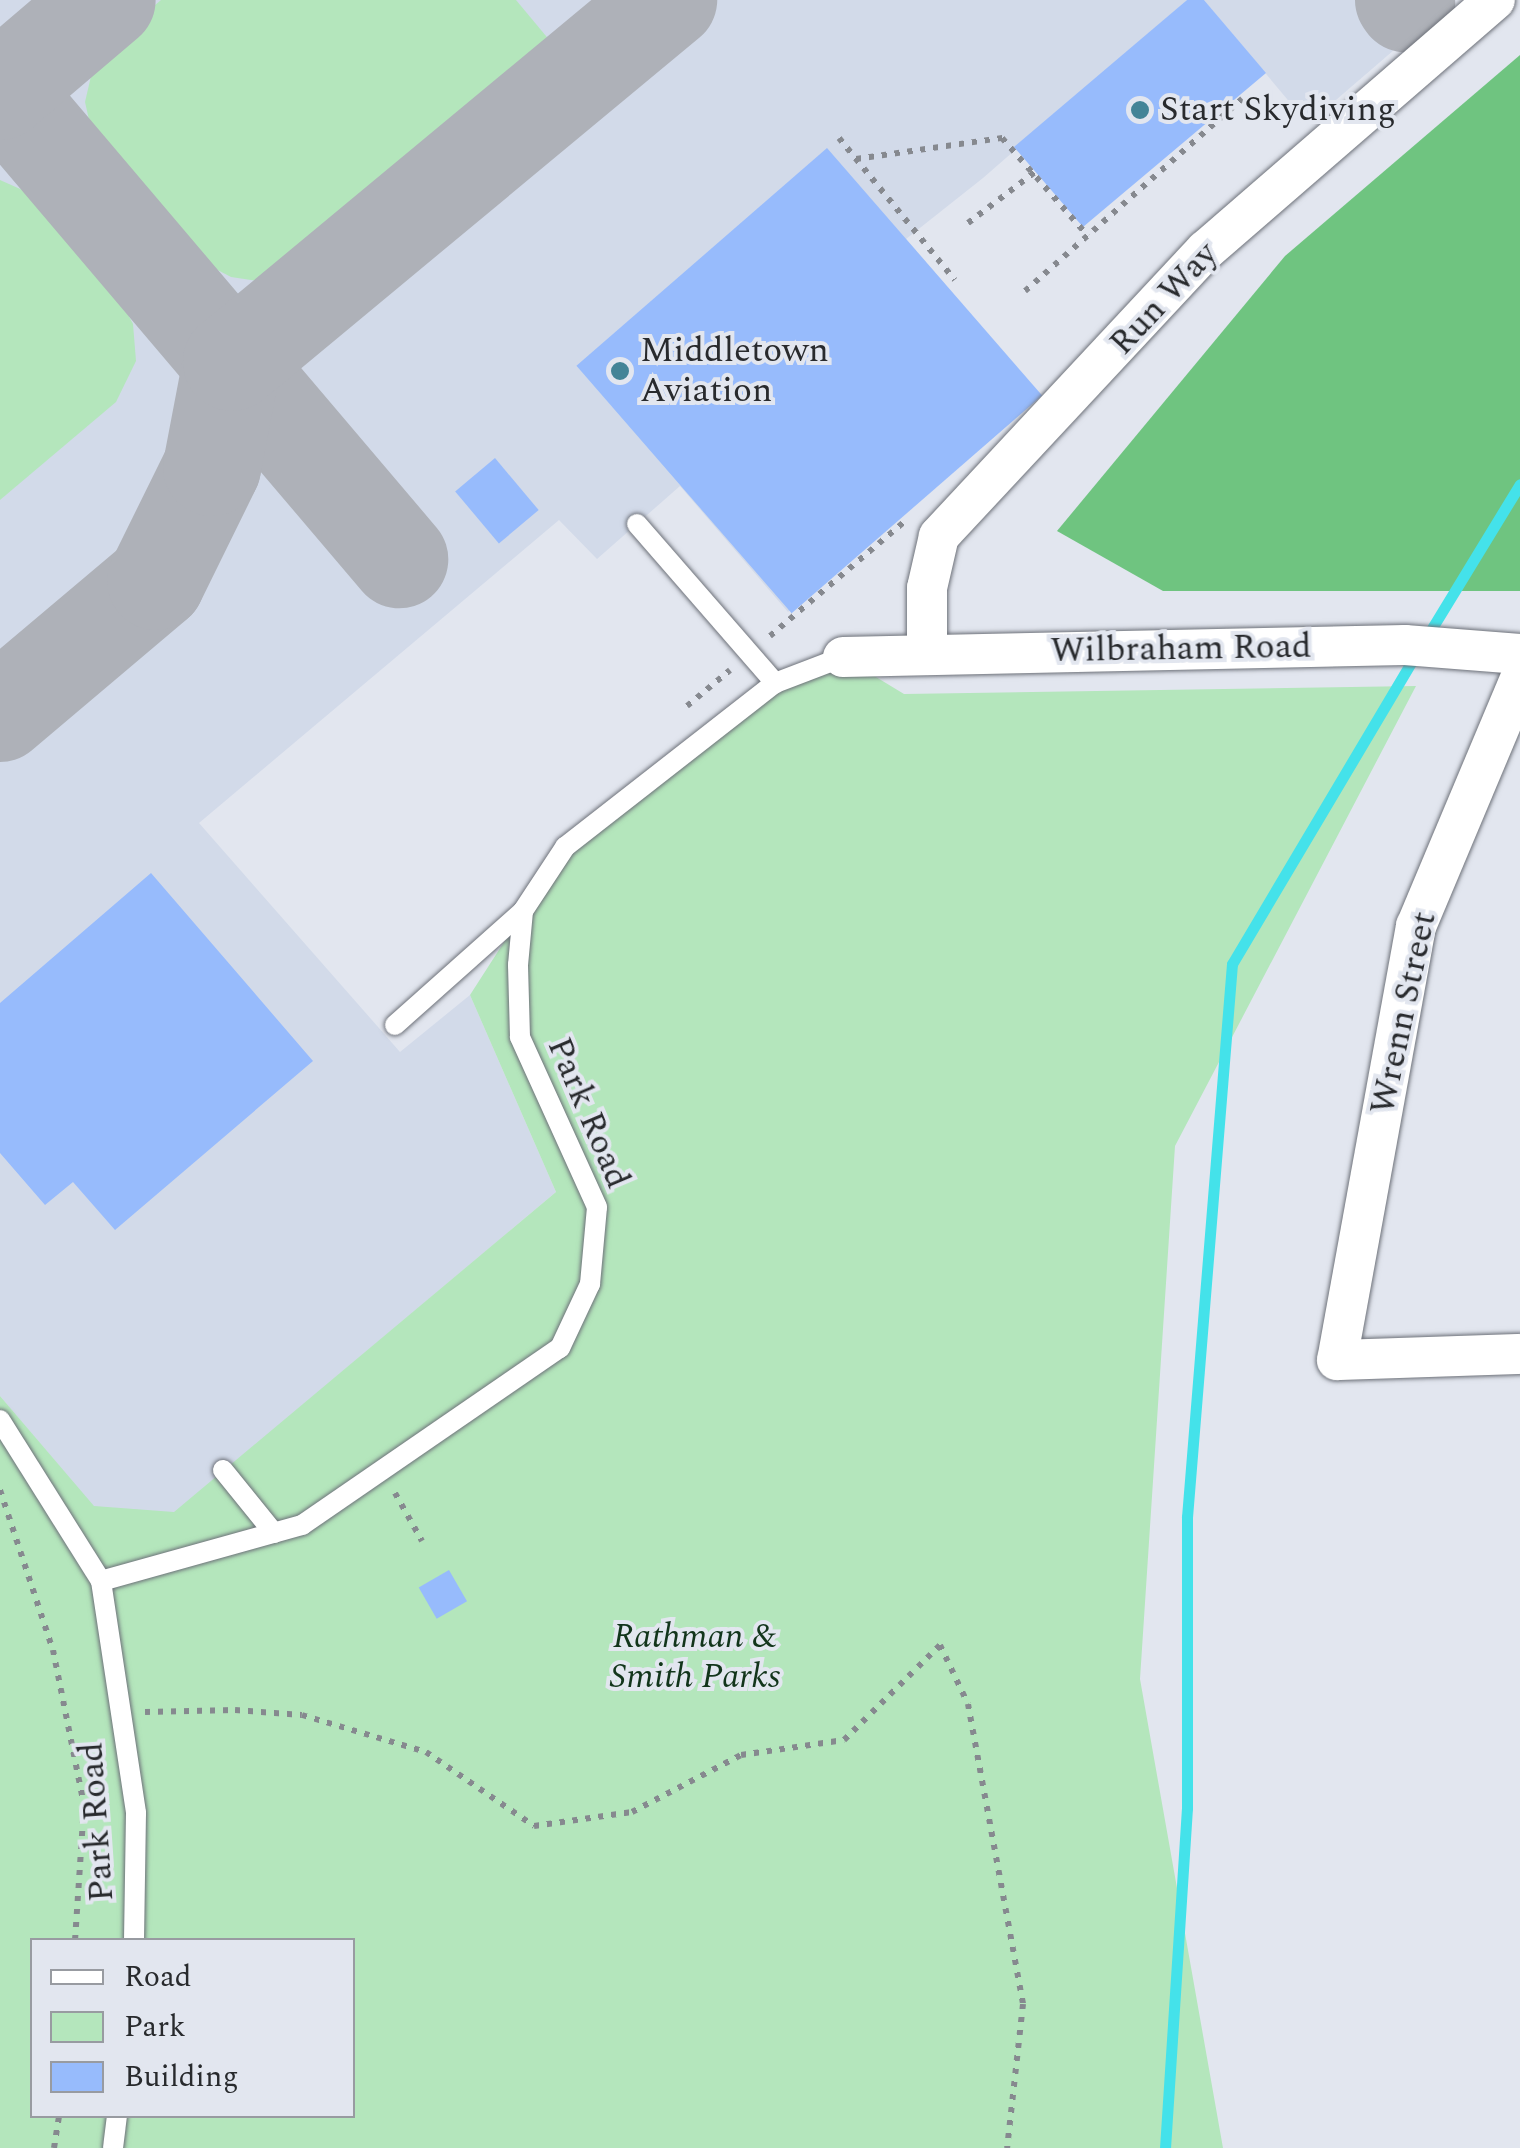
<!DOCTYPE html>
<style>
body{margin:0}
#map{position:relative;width:1520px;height:2148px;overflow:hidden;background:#e2e6ef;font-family:Spectral,serif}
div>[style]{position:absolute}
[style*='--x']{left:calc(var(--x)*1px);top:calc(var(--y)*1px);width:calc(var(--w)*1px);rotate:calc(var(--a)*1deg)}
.built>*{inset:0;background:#d2dae9}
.green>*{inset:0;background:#b4e6bc}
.forest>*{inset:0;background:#6fc480}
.stream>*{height:11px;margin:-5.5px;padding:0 5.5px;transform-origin:5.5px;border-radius:5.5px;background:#44e2ea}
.taxiway>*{height:98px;margin:-49px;padding:0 49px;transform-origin:49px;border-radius:49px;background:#aeb1b8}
.building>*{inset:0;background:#97bbfc;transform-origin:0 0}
.path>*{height:6px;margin-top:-3px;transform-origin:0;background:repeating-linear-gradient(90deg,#86898f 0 5px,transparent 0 13px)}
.roads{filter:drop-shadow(0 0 2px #6d7179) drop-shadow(0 0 2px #6d7179)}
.lane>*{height:20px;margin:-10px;padding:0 10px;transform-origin:10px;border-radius:10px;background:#fff}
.street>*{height:40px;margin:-20px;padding:0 20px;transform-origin:20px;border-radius:20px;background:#fff}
.dots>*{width:28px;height:28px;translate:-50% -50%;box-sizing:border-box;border:5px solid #e2e6ef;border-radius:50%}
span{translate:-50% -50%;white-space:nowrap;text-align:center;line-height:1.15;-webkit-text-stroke:8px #e2e6ef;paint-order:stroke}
.poi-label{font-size:35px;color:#282a2d}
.left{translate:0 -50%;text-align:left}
.street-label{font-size:35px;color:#282a2d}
.park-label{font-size:35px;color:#12351b;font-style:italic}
.legend{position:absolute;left:30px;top:1938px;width:325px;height:180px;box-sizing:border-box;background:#e2e6ef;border:2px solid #989ba1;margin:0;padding:12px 18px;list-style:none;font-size:30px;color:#282a2d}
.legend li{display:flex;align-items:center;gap:20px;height:50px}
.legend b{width:50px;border:2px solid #989ba1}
</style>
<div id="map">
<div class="built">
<i style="clip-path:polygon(0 0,1187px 0,983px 178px,906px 239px,1041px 396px,788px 612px,680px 486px,597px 559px,559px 520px,199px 823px,400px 1052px,470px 995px,556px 1192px,174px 1513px,94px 1507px,0 1396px)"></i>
<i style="clip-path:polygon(1204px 0,1452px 0,1308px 124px)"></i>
</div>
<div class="green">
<i style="clip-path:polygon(161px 0,516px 0,556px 48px,285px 274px,257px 281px,231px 277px,208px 265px,92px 133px,85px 102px,92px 72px,105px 48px)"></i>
<i style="clip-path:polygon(0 180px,27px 192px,118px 295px,133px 324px,136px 361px,116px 402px,0 500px)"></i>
<i style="clip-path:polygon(evenodd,843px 657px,904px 694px,1416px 686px,1175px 1146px,1140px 1679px,1223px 2148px,0 2148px,0 1396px,94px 1506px,174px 1512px,556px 1192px,470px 995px,565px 847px,775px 683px,843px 657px,32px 1940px,352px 1940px,352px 2116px,32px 2116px,32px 1940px)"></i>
</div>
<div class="forest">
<i style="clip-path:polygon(1520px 55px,1520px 591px,1163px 591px,1057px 531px,1285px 256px)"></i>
</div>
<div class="stream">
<i style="--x:1426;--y:638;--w:180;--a:-58.6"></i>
<i style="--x:1165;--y:2148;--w:341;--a:-86.3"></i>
<i style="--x:1187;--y:1808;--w:291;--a:-90"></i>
<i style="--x:1187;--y:1517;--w:555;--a:-85.35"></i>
<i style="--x:1232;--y:964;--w:360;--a:-59.3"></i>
</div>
<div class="taxiway">
<i style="--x:1404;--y:0;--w:4;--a:56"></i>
<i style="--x:0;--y:89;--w:617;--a:49.67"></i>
<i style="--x:0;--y:91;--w:140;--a:-40.4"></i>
<i style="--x:0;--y:713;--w:204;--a:-40.2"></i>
<i style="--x:156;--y:581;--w:127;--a:-63.8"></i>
<i style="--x:212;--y:467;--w:107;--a:-79.2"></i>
<i style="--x:232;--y:362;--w:567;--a:-39.7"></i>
</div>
<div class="building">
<i style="clip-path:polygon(1187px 0,1204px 0,1266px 73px,1083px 227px,1014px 147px)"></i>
<i style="left:827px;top:148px;width:328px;height:332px;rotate:49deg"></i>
<i style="left:495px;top:458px;width:68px;height:52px;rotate:50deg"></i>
<i style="clip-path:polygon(151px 873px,313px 1061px,115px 1230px,73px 1182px,45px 1205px,0 1153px,0 1003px)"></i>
<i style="left:449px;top:1570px;width:36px;height:35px;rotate:60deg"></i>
</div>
<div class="path">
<i style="--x:839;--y:138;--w:183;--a:50.8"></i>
<i style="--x:856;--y:159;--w:148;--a:-8.2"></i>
<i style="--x:1002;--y:138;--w:130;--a:48.7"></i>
<i style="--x:968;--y:223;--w:84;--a:-37.3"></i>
<i style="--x:1025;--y:291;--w:290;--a:-41.5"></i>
<i style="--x:770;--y:636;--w:177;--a:-40.4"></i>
<i style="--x:687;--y:706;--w:56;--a:-39.9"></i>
<i style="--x:0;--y:1490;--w:169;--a:71.7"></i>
<i style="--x:53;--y:1650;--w:158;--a:78.7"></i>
<i style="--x:84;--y:1805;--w:135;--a:93.8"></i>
<i style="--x:395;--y:1493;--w:55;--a:60.6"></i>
<i style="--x:145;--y:1712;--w:90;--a:-1.3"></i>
<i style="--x:235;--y:1710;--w:67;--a:4.3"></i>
<i style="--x:302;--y:1715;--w:129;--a:16.6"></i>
<i style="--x:426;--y:1752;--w:131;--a:34.4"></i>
<i style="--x:534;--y:1826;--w:99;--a:-8.1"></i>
<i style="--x:632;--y:1812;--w:123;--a:-27.6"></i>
<i style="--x:741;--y:1755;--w:104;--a:-8.3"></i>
<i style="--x:844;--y:1740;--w:135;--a:-44.7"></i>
<i style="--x:940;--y:1645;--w:65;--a:64.6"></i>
<i style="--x:968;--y:1704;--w:305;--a:79.6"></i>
<i style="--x:1023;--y:2004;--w:145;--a:96.3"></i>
<i style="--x:54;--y:2148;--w:32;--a:-81"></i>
</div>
<div class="roads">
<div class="lane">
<i style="--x:637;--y:524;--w:211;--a:49"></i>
<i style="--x:395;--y:1025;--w:171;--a:-41.7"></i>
<i style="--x:0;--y:1420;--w:190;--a:57.9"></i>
<i style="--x:101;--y:1581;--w:235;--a:81.4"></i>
<i style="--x:136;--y:1813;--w:127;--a:90.9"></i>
<i style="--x:223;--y:1470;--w:81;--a:51"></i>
<i style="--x:101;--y:1581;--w:209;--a:-15.6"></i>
<i style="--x:302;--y:1525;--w:313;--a:-34.5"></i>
<i style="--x:560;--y:1348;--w:71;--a:-64.9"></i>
<i style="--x:590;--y:1284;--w:77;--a:-84.8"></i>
<i style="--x:597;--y:1207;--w:187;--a:-114.4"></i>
<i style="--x:520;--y:1037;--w:72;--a:-91.6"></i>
<i style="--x:518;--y:965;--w:54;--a:-84.7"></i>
<i style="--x:523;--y:911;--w:77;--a:-56.7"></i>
<i style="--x:565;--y:847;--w:266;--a:-38"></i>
<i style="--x:775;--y:683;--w:73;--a:-20.9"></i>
<i style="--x:113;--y:2148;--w:32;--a:-83"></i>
</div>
<div class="street">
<i style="--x:927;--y:655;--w:67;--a:-90"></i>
<i style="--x:927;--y:588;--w:53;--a:-77"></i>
<i style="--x:939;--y:536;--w:391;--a:-47"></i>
<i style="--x:1206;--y:250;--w:382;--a:-40.9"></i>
<i style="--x:843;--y:657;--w:562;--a:-1.22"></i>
<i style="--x:1405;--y:645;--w:115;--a:4.5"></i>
<i style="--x:1520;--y:679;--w:268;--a:112.8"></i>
<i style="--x:1416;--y:926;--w:441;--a:100.3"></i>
<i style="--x:1337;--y:1360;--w:183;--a:-1.9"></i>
</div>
</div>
<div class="dots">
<i style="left:1140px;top:110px;background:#438497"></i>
<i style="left:620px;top:371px;background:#438497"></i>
</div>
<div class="poi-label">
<span class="left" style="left:1160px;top:110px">Start Skydiving</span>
<span class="left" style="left:640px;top:371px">Middletown<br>Aviation</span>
</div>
<div class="street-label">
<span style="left:1164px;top:299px;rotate:-47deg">Run Way</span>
<span style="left:1181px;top:649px;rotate:-1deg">Wilbraham Road</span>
<span style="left:1404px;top:1013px;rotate:-78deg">Wrenn Street</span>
<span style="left:588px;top:1113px;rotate:67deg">Park Road</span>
<span style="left:97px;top:1822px;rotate:-94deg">Park Road</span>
</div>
<div class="park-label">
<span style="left:695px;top:1657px">Rathman &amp;<br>Smith Parks</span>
</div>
<ul class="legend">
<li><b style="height:12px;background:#fff"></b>Road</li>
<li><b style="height:28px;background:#b4e6bc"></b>Park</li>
<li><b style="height:28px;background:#97bbfc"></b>Building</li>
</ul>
</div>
